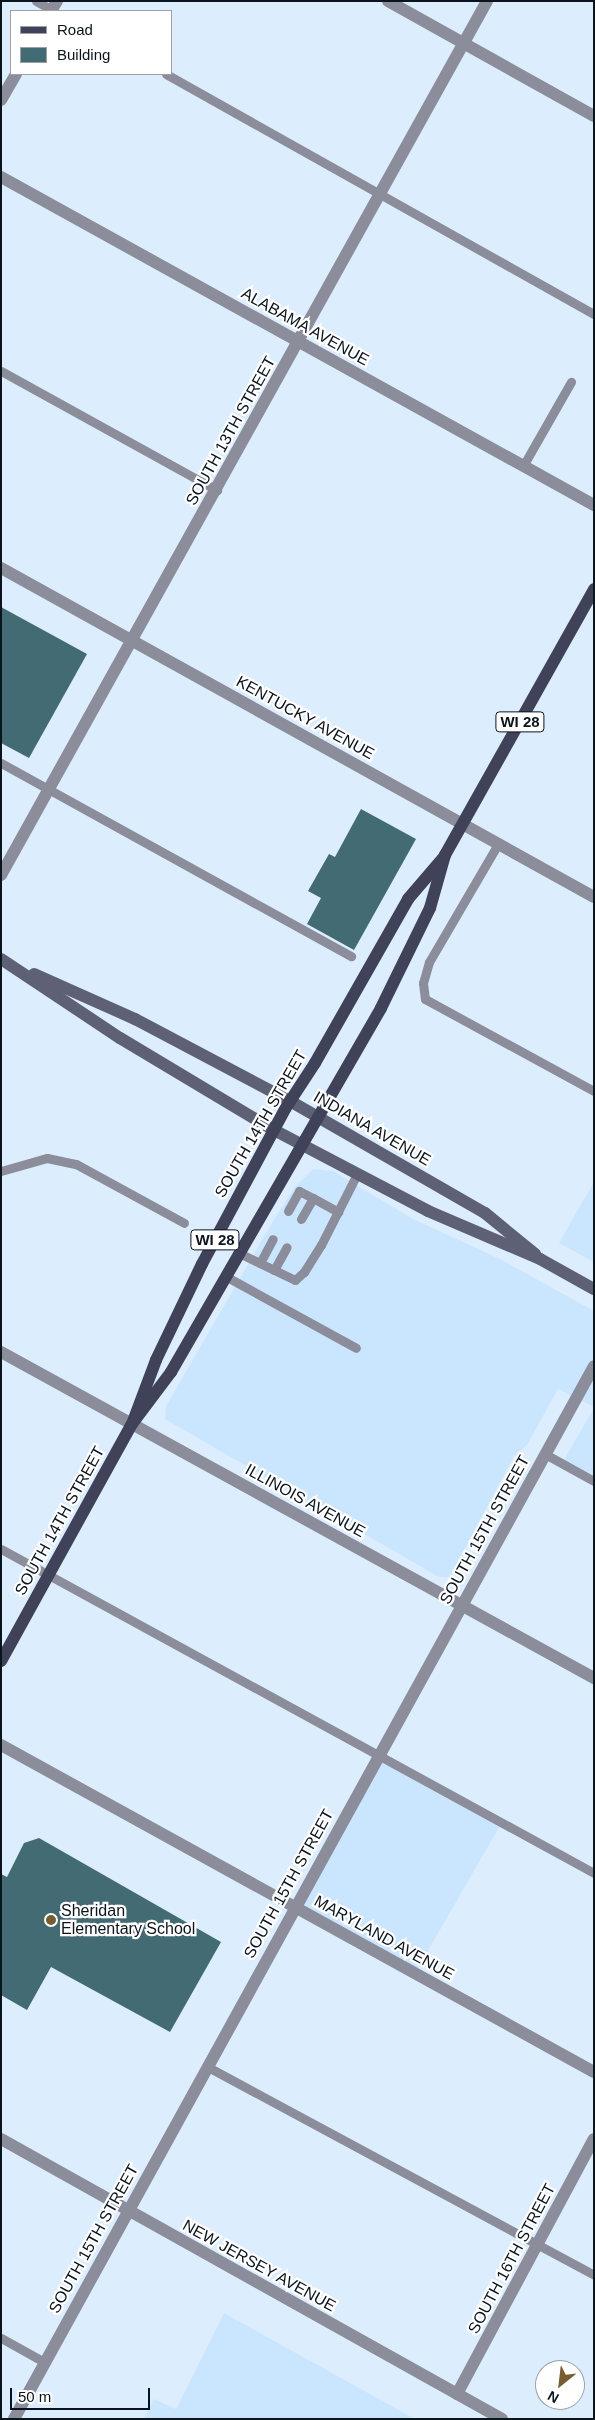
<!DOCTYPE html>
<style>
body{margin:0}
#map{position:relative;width:595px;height:2420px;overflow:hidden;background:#dcedfd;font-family:Arial,sans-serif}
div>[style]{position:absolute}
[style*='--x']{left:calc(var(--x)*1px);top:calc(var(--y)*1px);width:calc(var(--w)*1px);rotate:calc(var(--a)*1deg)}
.built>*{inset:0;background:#cae6fe;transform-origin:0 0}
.building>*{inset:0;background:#436b73}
.lane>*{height:9px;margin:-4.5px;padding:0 4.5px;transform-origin:4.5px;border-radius:4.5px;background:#8b8d9b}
.street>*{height:12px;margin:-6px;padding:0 6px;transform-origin:6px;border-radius:6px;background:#8b8d9b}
.secondary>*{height:12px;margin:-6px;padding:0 6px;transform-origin:6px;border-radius:6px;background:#5e6175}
.primary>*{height:12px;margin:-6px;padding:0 6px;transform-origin:6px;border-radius:6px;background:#3f4259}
.dots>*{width:14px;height:14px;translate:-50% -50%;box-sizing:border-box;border:2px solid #fff;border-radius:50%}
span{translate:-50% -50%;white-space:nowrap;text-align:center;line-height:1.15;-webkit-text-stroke:4.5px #fff;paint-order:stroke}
.shield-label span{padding:1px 4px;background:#fff;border:1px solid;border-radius:4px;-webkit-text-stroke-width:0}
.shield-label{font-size:15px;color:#0a141c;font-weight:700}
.street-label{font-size:16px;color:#0a141c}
.poi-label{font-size:16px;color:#0a141c}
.left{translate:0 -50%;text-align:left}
.frame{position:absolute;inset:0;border:2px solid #0a141c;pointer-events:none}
.legend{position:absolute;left:10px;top:10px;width:162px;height:65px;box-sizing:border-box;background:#fff;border:1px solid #9da1a4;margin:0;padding:6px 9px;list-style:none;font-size:15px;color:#0a141c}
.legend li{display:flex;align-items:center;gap:10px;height:25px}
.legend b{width:25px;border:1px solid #9da1a4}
.north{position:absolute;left:535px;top:2360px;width:50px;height:50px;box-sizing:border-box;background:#fff;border:1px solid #9da1a4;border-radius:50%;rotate:209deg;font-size:14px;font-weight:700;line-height:20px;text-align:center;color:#0a141c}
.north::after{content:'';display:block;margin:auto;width:18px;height:22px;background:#785d2f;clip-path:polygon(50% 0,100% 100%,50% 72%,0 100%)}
.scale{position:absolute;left:10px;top:2388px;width:140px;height:22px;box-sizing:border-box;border:2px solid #0a141c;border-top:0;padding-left:6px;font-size:15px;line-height:18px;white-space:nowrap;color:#0a141c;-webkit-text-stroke:4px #fff;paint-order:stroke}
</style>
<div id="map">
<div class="built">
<i style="clip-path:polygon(313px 1169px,333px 1171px,413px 1219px,500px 1259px,594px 1311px,594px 1407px,558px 1389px,527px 1445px,514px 1456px,461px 1556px,458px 1569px,450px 1577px,439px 1577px,165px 1419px,166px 1406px,272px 1223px,294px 1188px)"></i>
<i style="clip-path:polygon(594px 1182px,594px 1262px,559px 1243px)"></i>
<i style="clip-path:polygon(594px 1408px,594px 1476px,564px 1460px)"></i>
<i style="left:378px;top:1757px;width:140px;height:172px;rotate:30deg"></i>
<i style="clip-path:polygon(224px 2313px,415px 2419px,144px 2419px,154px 2399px,176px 2409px)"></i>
</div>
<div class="building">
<i style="clip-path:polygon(1px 607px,87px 654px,29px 758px,1px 743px)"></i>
<i style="clip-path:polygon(361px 809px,416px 839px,354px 950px,307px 924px,321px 898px,308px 891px,329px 854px,335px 857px)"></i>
<i style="clip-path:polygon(39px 1838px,221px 1942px,170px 2032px,51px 1967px,27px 2010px,1px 1995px,1px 1874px,7px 1877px,24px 1843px)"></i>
</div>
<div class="lane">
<i style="--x:36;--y:1;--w:21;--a:29"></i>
<i style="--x:166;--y:74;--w:491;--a:29.3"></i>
<i style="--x:1;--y:371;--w:247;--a:28.9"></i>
<i style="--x:523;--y:466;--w:97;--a:-60.3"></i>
<i style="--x:1;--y:763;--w:400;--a:28.9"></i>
<i style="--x:498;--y:844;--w:137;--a:120.3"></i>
<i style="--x:429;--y:962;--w:22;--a:106"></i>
<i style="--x:423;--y:983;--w:16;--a:83"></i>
<i style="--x:425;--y:999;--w:192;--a:28.6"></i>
<i style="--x:1;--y:1171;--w:48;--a:-15.8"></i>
<i style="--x:47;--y:1158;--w:30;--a:12"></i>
<i style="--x:76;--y:1164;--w:123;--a:28.6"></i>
<i style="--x:288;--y:1211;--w:23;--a:-61"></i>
<i style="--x:299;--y:1191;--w:16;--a:27"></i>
<i style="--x:301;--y:1219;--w:24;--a:-60"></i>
<i style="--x:313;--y:1198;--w:29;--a:29"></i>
<i style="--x:241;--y:1254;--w:60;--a:25.7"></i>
<i style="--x:295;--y:1280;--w:12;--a:-42"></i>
<i style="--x:304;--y:1272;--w:32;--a:-58"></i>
<i style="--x:321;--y:1245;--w:80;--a:-63.1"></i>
<i style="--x:260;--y:1263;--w:27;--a:-62"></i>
<i style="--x:274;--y:1270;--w:26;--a:-61"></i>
<i style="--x:227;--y:1277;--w:147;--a:28.8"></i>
<i style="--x:545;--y:1454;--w:56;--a:28.9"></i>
<i style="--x:1;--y:1549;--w:676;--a:28.65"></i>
<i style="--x:208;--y:2067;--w:438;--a:28.3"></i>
<i style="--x:1;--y:2338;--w:51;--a:29.1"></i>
</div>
<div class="street">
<i style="--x:388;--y:1;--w:236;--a:29.2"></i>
<i style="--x:51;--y:11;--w:12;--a:-59"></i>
<i style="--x:1;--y:100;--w:30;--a:-60"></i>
<i style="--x:1;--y:177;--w:678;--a:28.95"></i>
<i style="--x:1;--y:568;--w:678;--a:29.02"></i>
<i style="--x:1;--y:875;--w:1000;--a:-60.92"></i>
<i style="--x:1;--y:1352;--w:677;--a:28.8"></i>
<i style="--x:1;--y:1745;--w:677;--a:28.87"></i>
<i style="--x:1;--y:2139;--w:574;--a:29.2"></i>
<i style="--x:457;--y:2394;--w:289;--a:-61.8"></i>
<i style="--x:14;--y:2419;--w:1202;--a:-61.15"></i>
</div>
<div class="secondary">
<i style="--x:1;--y:959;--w:143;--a:33.6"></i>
<i style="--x:120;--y:1038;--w:179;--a:30.9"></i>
<i style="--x:274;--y:1130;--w:174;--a:27.7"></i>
<i style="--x:428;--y:1211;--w:122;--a:23.2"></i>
<i style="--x:540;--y:1259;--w:62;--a:29.1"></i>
<i style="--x:34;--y:974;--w:111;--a:24"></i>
<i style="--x:135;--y:1019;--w:175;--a:27.9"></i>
<i style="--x:290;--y:1101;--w:225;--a:29.9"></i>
<i style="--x:485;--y:1213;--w:65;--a:39.4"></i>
</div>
<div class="primary">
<i style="--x:132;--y:1424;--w:65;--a:-53.1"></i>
<i style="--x:171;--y:1372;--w:420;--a:-60"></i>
<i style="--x:381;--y:1008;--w:111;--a:-63.9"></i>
<i style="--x:430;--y:908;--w:55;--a:-74.2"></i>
<i style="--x:445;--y:855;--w:305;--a:-60.7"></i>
<i style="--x:1;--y:1661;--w:271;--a:-61.1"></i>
<i style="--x:132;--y:1424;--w:68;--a:-69.4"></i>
<i style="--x:156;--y:1360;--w:106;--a:-64.4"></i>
<i style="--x:202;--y:1264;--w:176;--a:-61.8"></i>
<i style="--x:285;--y:1109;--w:55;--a:-56.9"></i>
<i style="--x:315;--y:1063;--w:189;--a:-60.4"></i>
<i style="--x:408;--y:899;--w:55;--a:-49.4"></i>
</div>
<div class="dots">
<i style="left:51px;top:1920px;background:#785d2f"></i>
</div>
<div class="shield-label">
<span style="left:520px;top:722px">WI 28</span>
<span style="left:215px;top:1240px">WI 28</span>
</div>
<div class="street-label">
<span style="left:305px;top:327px;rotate:29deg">ALABAMA AVENUE</span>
<span style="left:231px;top:431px;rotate:-61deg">SOUTH 13TH STREET</span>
<span style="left:305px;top:718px;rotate:29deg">KENTUCKY AVENUE</span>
<span style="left:261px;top:1124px;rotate:-60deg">SOUTH 14TH STREET</span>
<span style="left:372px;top:1129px;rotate:30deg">INDIANA AVENUE</span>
<span style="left:305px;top:1501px;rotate:29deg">ILLINOIS AVENUE</span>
<span style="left:60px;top:1521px;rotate:-61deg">SOUTH 14TH STREET</span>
<span style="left:485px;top:1530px;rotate:-61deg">SOUTH 15TH STREET</span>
<span style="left:289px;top:1884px;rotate:-61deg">SOUTH 15TH STREET</span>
<span style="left:384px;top:1938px;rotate:29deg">MARYLAND AVENUE</span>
<span style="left:94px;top:2239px;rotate:-61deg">SOUTH 15TH STREET</span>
<span style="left:512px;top:2259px;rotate:-62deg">SOUTH 16TH STREET</span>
<span style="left:259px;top:2266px;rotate:29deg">NEW JERSEY AVENUE</span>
</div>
<div class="poi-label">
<span class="left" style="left:61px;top:1920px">Sheridan<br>Elementary School</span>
</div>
<div class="frame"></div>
<ul class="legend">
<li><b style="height:6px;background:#3f4259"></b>Road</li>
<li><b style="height:14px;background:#436b73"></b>Building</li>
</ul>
<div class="north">N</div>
<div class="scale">50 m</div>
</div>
